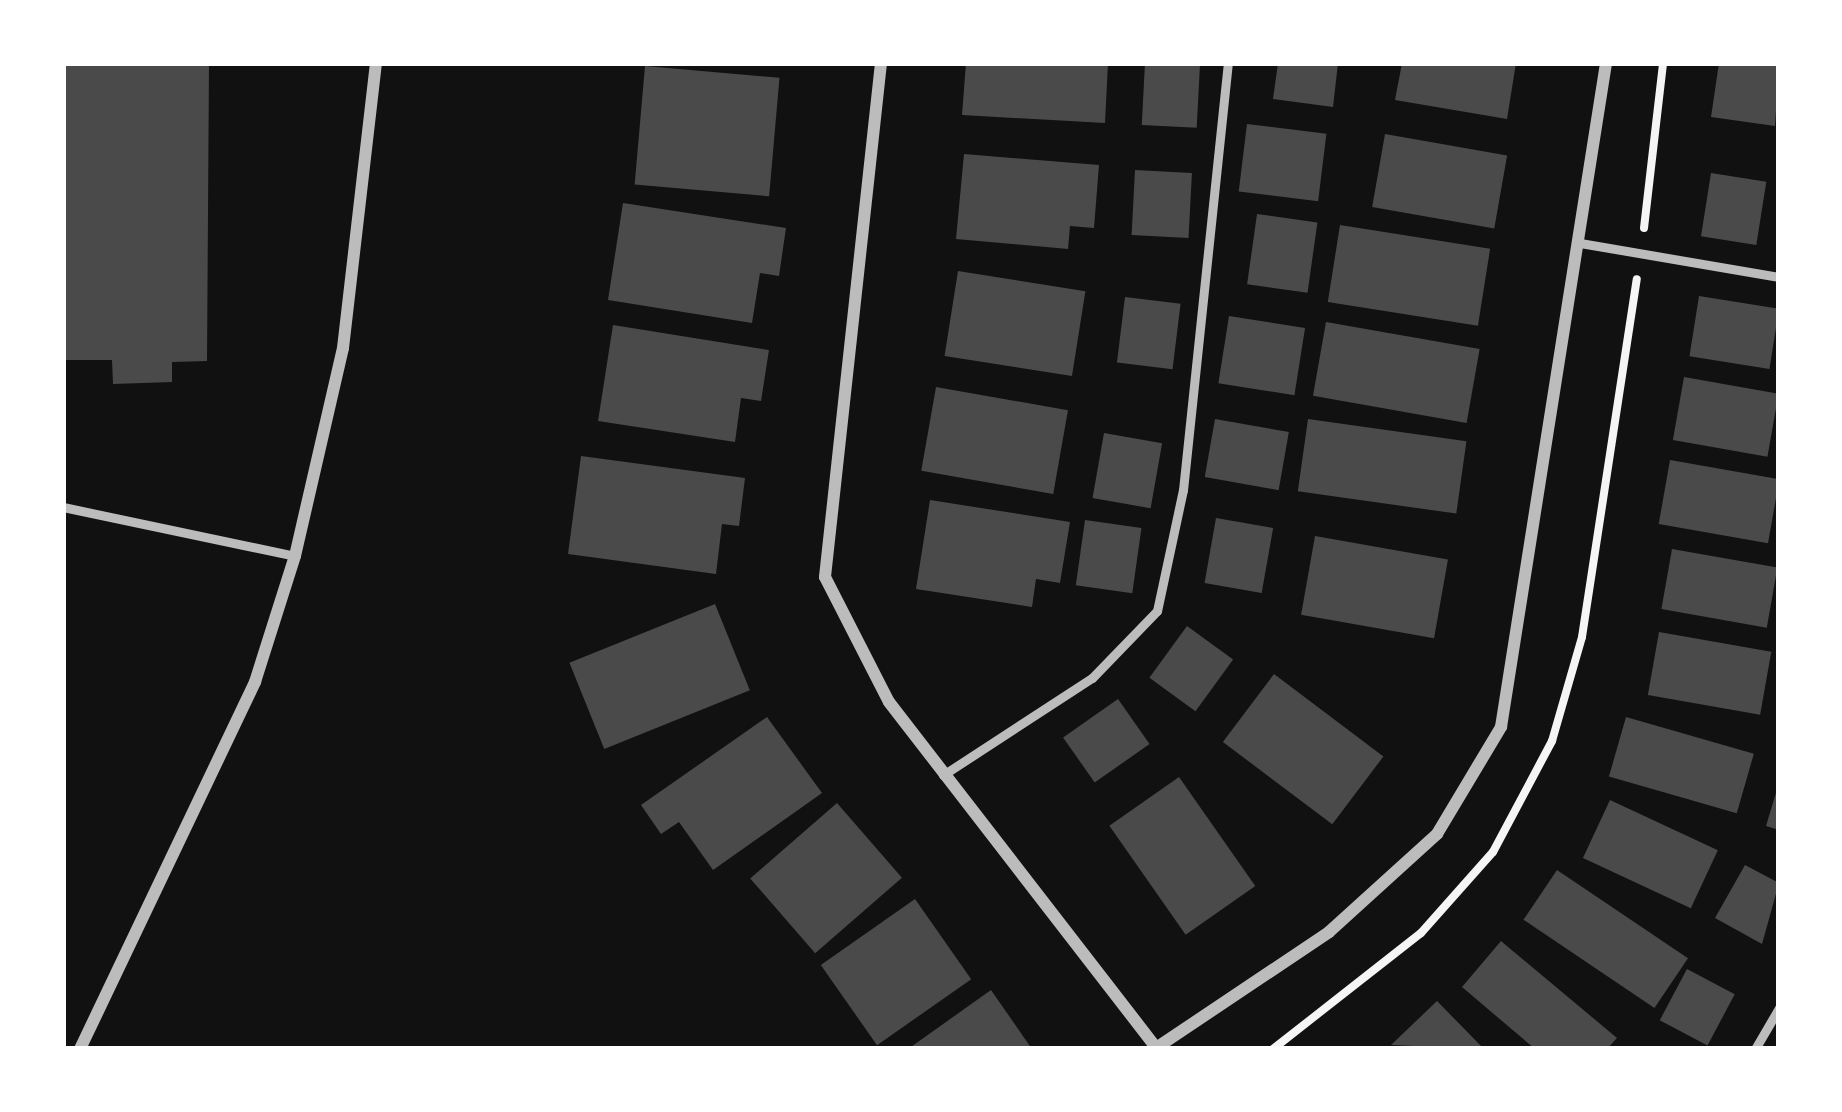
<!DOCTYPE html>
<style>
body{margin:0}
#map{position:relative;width:1842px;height:1112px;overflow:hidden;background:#111;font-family:Poppins,sans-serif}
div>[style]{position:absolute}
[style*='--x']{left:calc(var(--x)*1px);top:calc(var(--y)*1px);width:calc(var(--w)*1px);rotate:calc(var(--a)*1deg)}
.building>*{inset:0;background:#4a4a4a;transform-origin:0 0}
.path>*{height:8px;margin:-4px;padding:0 4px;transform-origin:4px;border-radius:4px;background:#f5f5f5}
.service>*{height:9px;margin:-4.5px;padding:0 4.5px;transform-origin:4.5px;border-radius:4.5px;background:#bcbcbc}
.minor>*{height:12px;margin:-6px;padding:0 6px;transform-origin:6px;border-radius:6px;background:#bcbcbc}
span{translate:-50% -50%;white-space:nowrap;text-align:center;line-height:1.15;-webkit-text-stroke:9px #fff;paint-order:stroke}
.frame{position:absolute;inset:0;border:66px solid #fff;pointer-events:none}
</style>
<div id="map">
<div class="building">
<i style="clip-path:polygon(63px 63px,209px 63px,207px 361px,172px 362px,172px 382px,113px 384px,112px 360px,63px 360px)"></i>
<i style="clip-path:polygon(966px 63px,1108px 63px,1105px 123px,962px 115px)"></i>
<i style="left:1145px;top:63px;width:55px;height:62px;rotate:3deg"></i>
<i style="clip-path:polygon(1278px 63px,1338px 63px,1333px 107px,1273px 99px)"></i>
<i style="clip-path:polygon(1402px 63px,1516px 63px,1507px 119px,1395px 100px)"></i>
<i style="clip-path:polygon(1719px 63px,1779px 63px,1775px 126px,1711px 117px)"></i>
<i style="left:645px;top:66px;width:135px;height:119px;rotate:5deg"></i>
<i style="left:1247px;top:124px;width:80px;height:68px;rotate:7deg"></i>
<i style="left:1385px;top:134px;width:124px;height:74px;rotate:10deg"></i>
<i style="clip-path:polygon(964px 154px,1099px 165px,1094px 228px,1070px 226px,1068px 249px,956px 239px)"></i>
<i style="left:1135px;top:170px;width:57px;height:65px;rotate:3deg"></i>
<i style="left:1711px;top:173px;width:56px;height:64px;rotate:9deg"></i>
<i style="clip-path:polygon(623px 203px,786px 228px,779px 276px,760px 273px,752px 323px,608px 300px)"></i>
<i style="left:1257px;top:214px;width:61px;height:71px;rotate:8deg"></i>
<i style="left:1340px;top:225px;width:152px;height:78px;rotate:9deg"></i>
<i style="left:958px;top:271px;width:129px;height:86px;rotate:9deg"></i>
<i style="left:1699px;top:296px;width:81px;height:61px;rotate:9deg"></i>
<i style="left:1125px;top:297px;width:56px;height:66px;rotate:7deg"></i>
<i style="left:1229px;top:316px;width:77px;height:68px;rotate:9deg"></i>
<i style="left:1326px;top:322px;width:156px;height:75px;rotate:10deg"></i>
<i style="clip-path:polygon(613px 325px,769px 350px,761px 401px,741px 398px,735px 442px,598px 421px)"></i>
<i style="left:1684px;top:377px;width:96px;height:64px;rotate:10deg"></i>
<i style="left:936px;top:387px;width:134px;height:85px;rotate:10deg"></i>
<i style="left:1215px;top:419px;width:75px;height:59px;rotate:10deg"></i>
<i style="left:1308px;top:419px;width:160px;height:73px;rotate:8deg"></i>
<i style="left:1104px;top:433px;width:59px;height:66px;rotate:10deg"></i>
<i style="clip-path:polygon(581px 456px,745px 478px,739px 526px,722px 524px,716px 574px,568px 554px)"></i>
<i style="left:1670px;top:460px;width:111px;height:65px;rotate:10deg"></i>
<i style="clip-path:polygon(930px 500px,1070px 522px,1060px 583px,1036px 579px,1032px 607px,916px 589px)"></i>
<i style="left:1216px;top:518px;width:58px;height:66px;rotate:10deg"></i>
<i style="left:1085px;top:520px;width:57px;height:66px;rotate:8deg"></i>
<i style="left:1315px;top:536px;width:135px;height:80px;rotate:10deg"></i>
<i style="left:1672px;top:549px;width:107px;height:61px;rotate:10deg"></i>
<i style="left:715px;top:604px;width:93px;height:157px;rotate:68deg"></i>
<i style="left:1187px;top:626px;width:57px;height:64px;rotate:36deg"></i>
<i style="left:1659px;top:632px;width:114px;height:64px;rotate:10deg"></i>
<i style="left:1274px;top:674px;width:137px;height:85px;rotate:37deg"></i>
<i style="left:1118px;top:699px;width:55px;height:67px;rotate:55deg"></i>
<i style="clip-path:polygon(767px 717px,822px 793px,713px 870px,679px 822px,661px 834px,641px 805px)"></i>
<i style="left:1626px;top:717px;width:133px;height:62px;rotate:16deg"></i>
<i style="left:1179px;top:777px;width:133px;height:85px;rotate:55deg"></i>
<i style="clip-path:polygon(1778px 786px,1779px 786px,1779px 830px,1766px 826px)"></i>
<i style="left:1610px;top:800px;width:119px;height:64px;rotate:25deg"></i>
<i style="left:837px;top:803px;width:99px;height:115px;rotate:49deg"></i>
<i style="clip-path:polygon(1745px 865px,1779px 883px,1762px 944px,1715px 918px)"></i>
<i style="left:1557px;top:870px;width:158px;height:60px;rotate:34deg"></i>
<i style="left:915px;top:899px;width:98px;height:115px;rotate:55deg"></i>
<i style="clip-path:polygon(1501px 941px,1617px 1038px,1607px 1049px,1535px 1049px,1462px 987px)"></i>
<i style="left:1687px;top:969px;width:54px;height:58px;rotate:28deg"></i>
<i style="clip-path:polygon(991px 990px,1032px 1049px,908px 1049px)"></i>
<i style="clip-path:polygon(1437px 1001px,1484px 1049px,1391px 1045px)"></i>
</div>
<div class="path">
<i style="--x:1644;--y:228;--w:166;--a:-83.4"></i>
<i style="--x:1273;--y:1049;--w:188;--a:-38.1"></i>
<i style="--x:1421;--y:933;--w:108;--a:-48.4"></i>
<i style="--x:1493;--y:852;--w:126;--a:-62"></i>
<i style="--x:1552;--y:741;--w:108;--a:-73.9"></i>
<i style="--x:1582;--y:637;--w:362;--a:-81.3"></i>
</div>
<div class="service">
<i style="--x:1580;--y:243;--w:202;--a:9.7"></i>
<i style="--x:63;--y:507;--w:237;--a:11.9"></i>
<i style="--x:943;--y:775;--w:178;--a:-33.1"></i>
<i style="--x:1092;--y:678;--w:93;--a:-45.9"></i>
<i style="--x:1157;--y:611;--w:124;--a:-77.9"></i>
<i style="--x:1183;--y:490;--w:429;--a:-84"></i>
<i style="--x:1755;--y:1049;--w:48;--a:-59.7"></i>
</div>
<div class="minor">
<i style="--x:881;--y:63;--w:517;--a:96.22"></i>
<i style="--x:825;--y:577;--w:140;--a:62.9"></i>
<i style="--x:889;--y:702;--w:438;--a:52.3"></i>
<i style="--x:1156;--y:1048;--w:208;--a:-33.8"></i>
<i style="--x:1329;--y:932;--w:146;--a:-42.2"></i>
<i style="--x:1437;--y:834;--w:125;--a:-59.1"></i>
<i style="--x:1501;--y:727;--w:672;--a:-81.01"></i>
<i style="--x:80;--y:1049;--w:407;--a:-64.5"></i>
<i style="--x:255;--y:682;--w:132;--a:-72.4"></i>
<i style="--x:295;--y:556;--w:213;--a:-77"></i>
<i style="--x:343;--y:348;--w:287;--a:-83.4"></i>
</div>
<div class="frame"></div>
</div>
